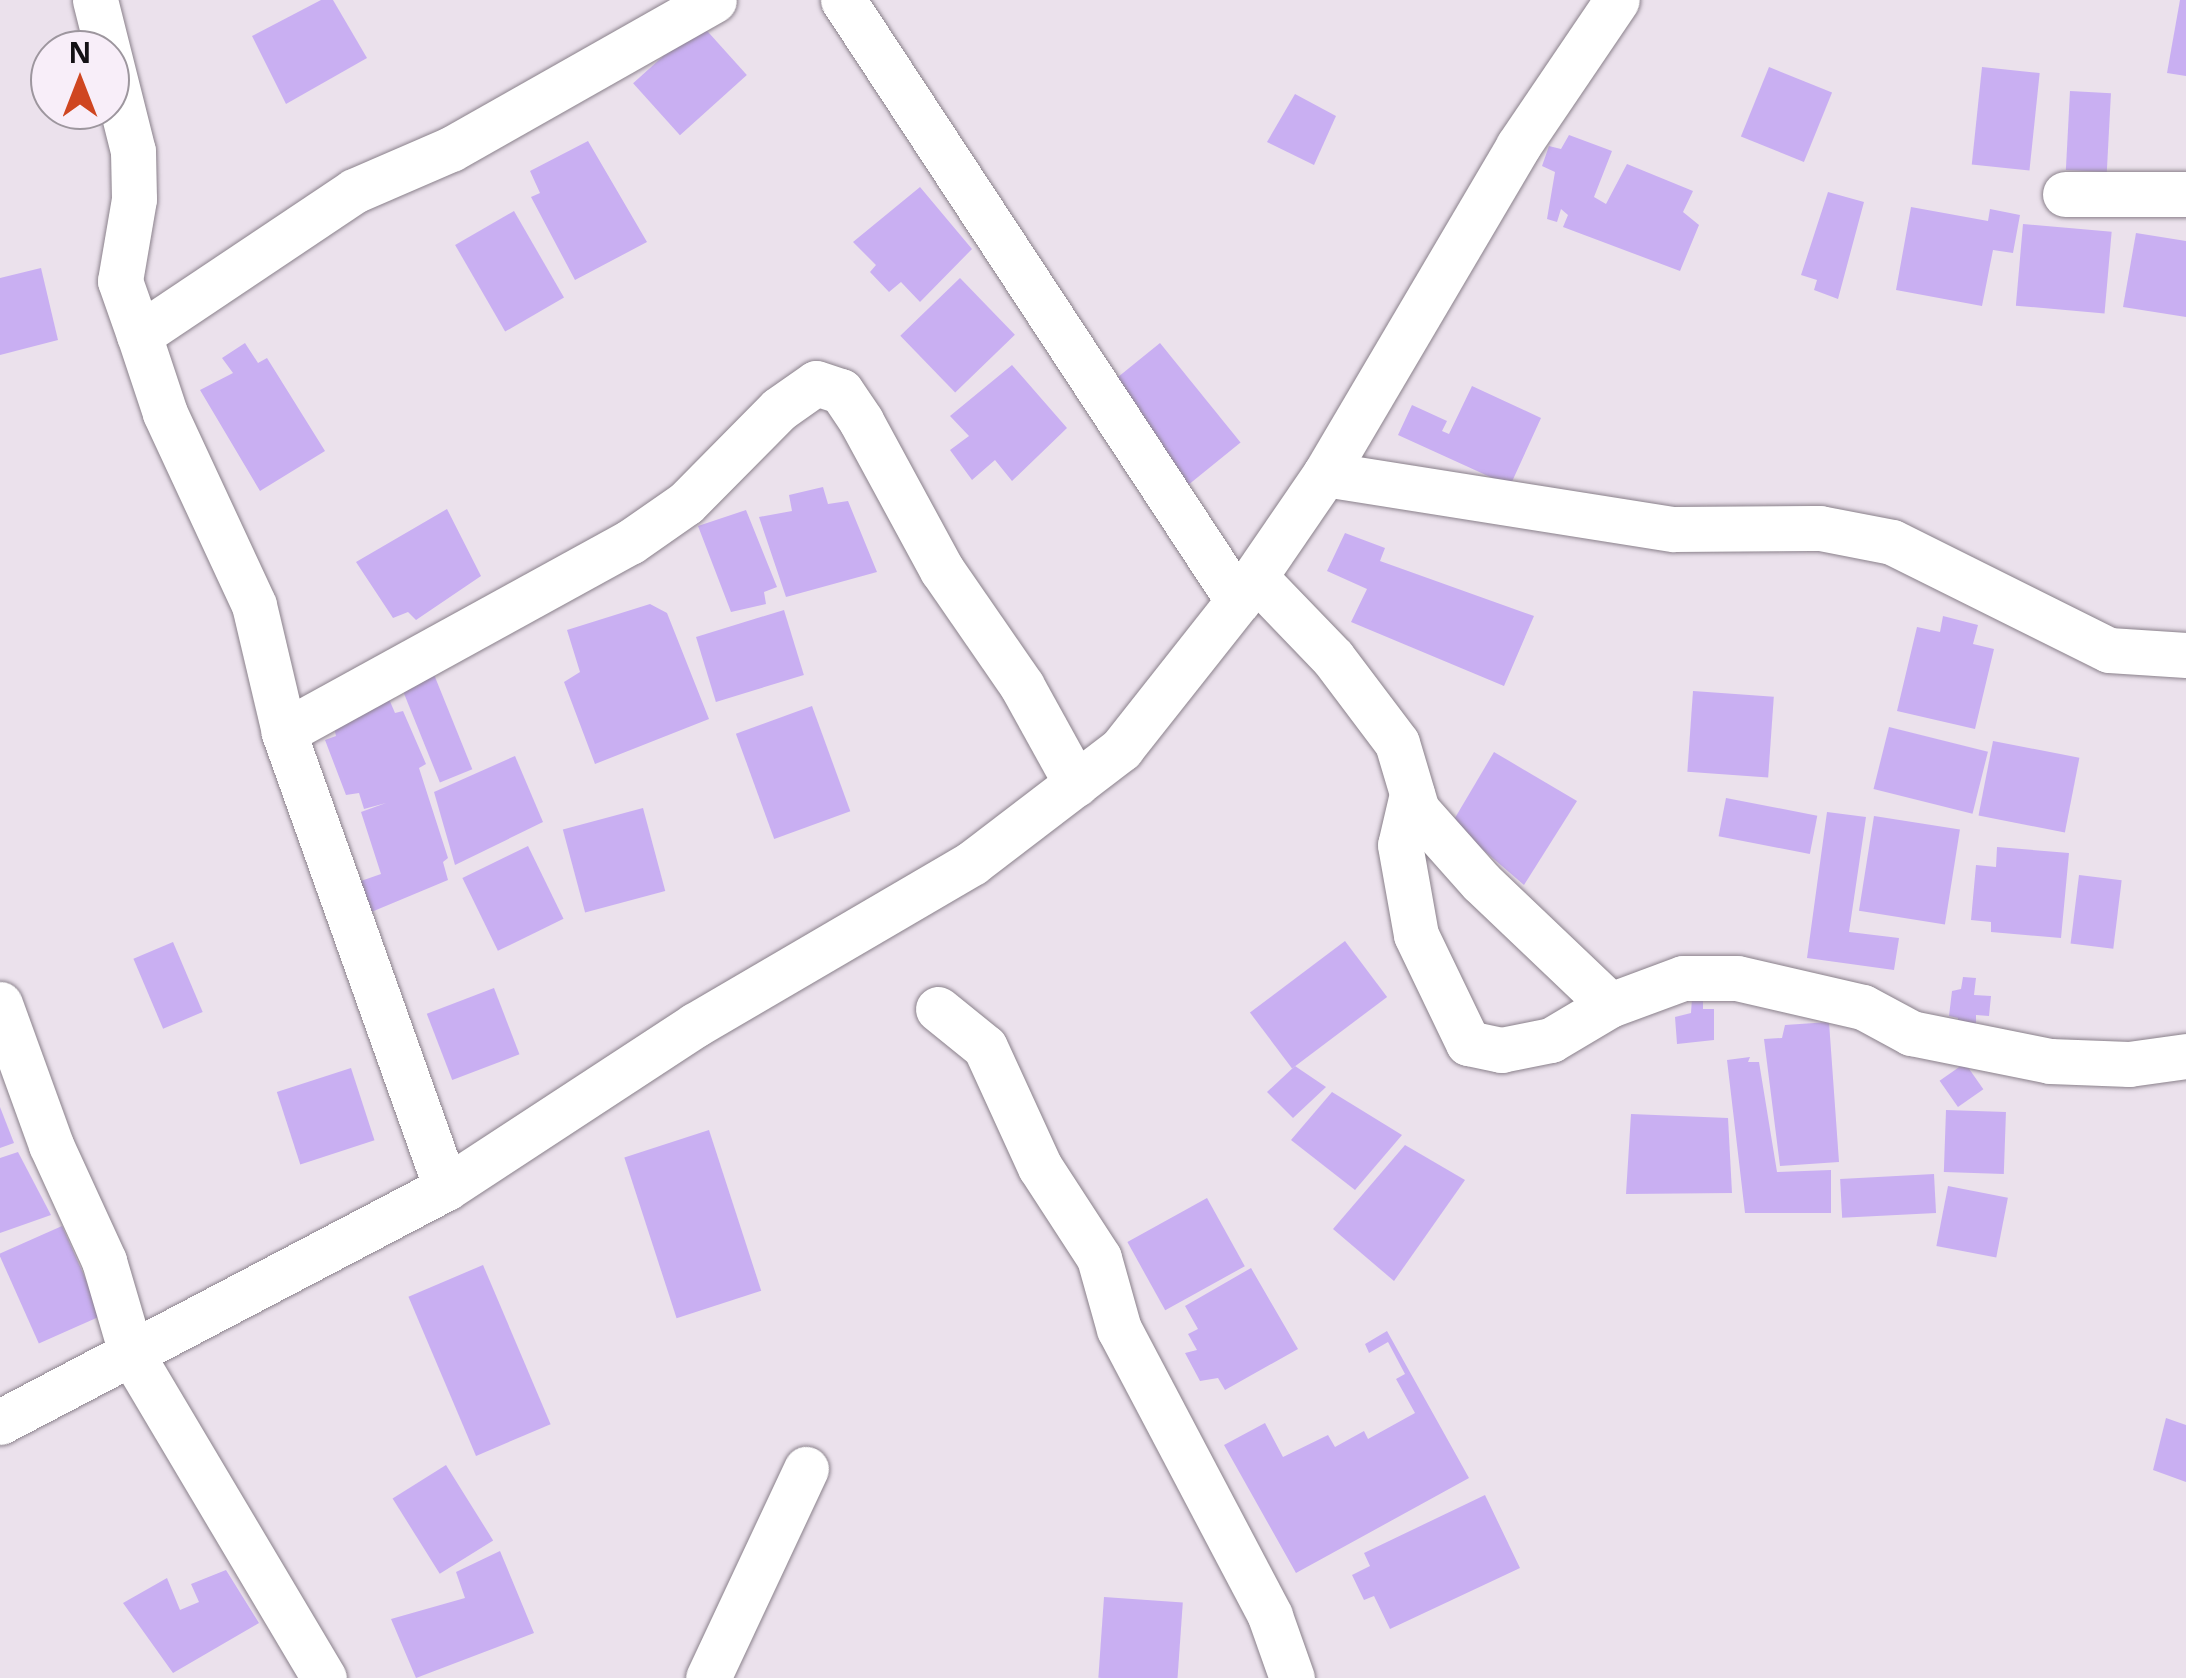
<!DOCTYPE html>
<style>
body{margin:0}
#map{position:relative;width:2186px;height:1678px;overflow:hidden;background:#ebe1ec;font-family:"Noto Sans",sans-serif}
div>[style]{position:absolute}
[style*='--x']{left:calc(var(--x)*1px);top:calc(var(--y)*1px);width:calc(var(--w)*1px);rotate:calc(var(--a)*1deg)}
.building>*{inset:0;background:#c9aff2;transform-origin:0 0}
.roads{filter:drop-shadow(0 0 2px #8a818b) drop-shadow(0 0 2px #8a818b)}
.minor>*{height:45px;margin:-22.5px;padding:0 22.5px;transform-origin:22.5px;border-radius:22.5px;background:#fff}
span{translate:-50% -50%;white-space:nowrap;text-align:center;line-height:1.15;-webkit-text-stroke:10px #f8eef9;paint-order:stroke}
.north{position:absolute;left:30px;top:30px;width:100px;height:100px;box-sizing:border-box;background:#f8eef9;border:2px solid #9d969e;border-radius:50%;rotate:0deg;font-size:28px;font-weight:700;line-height:40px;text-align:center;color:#141115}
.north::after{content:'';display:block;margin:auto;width:35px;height:45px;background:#cf4621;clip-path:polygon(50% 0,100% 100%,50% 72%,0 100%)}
</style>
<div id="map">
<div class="building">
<i style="clip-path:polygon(321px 0,333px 0,367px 58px,286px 104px,252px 36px)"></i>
<i style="clip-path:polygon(2180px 0,2186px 0,2186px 76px,2167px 73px)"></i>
<i style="left:700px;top:23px;width:70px;height:90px;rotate:48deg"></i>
<i style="left:1769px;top:67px;width:68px;height:75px;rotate:22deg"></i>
<i style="left:1982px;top:67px;width:58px;height:98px;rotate:6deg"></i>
<i style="left:2070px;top:91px;width:41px;height:79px;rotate:3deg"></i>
<i style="clip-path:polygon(1295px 94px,1336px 116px,1314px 165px,1267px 142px)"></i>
<i style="clip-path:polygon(1569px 135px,1612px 151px,1594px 197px,1606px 204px,1627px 164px,1693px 191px,1683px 212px,1699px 225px,1680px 271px,1563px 227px,1568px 215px,1561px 209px,1557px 222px,1547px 219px,1555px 172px,1542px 166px,1549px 146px,1561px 149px)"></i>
<i style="clip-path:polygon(588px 141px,647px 242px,575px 280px,531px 197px,540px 193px,530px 171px)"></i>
<i style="clip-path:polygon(920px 187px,972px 249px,920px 302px,901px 282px,889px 292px,870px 272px,876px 265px,853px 242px)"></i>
<i style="clip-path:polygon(1828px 192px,1864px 202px,1838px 299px,1814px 290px,1817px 280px,1801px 275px)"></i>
<i style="clip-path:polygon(1911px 207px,1988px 221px,1990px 209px,2020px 215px,2013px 253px,1993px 250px,1982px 306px,1896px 290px)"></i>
<i style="left:514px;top:211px;width:100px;height:68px;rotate:60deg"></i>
<i style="left:2023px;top:224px;width:89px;height:82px;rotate:5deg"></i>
<i style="clip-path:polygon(2136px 233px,2186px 241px,2186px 317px,2123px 307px)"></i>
<i style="clip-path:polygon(41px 268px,58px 340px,0 355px,0 278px)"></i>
<i style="left:960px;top:278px;width:79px;height:83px;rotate:46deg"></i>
<i style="clip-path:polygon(245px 343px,258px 363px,267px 358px,325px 451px,260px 491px,200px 390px,233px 373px,222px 358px)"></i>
<i style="left:1160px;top:343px;width:128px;height:75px;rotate:51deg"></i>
<i style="clip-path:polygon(1012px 365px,1067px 428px,1012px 481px,995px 460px,972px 480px,950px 450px,969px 436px,950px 416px)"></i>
<i style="clip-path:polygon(1472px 386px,1541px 418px,1510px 486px,1398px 435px,1412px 405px,1447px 421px,1442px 431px,1449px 434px)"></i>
<i style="clip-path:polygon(823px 487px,828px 504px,848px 501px,877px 572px,786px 597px,759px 517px,792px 511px,789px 495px)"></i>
<i style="clip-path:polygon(447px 509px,481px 576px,416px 620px,408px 612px,393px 618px,356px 562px)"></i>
<i style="clip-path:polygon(746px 510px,777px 587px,764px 592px,766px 604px,731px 612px,698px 526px)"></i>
<i style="clip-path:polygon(1345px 533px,1385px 548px,1380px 561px,1534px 616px,1504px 686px,1351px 622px,1367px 589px,1327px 571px)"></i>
<i style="clip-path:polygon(650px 604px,667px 613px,709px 719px,595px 764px,564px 682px,580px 672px,567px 630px)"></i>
<i style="left:784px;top:610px;width:68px;height:92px;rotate:73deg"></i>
<i style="clip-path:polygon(1943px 616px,1978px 625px,1973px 644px,1994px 649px,1975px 729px,1897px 711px,1917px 627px,1940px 632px)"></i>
<i style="left:433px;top:672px;width:105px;height:35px;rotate:68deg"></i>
<i style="left:1693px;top:691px;width:81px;height:81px;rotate:4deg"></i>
<i style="clip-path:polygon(389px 699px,395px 713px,403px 711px,426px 764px,419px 768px,448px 858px,443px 862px,448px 880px,369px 913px,358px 882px,381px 874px,361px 812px,386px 803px,364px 809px,359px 793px,346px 795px,325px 740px,336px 736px,332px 719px)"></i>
<i style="left:812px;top:706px;width:112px;height:81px;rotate:70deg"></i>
<i style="left:1889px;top:727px;width:102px;height:64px;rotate:14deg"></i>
<i style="left:1993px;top:741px;width:88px;height:76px;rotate:11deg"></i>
<i style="clip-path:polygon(1494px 752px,1577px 801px,1524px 885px,1452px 823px)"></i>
<i style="clip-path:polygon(515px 756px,543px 822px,455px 865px,434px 792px)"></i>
<i style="left:1726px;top:798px;width:93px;height:39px;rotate:11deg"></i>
<i style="left:643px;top:808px;width:86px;height:83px;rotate:75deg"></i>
<i style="clip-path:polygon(1827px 812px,1866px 817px,1849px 932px,1899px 938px,1894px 970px,1807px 958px)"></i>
<i style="left:1874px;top:816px;width:87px;height:96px;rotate:9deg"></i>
<i style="left:528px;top:846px;width:81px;height:73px;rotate:64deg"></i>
<i style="clip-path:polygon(1997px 847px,2069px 853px,2061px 938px,1991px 932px,1991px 922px,1971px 920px,1976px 865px,1996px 867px)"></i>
<i style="left:2079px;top:875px;width:43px;height:69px;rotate:7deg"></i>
<i style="left:1345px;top:941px;width:70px;height:119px;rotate:53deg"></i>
<i style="left:173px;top:942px;width:76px;height:43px;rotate:67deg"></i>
<i style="clip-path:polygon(1963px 977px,1976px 978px,1974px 995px,1991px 996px,1989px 1016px,1976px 1015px,1976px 1027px,1958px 1026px,1958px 1018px,1949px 1016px,1952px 991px,1961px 989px)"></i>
<i style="left:494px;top:988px;width:71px;height:72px;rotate:69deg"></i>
<i style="clip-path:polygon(1703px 997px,1703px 1009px,1714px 1009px,1714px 1040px,1677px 1044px,1675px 1017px,1691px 1013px,1692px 998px)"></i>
<i style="clip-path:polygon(1829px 1022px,1839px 1162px,1780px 1166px,1764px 1039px,1782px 1038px,1785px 1025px)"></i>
<i style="clip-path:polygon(1750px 1057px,1748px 1062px,1759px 1062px,1777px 1172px,1831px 1170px,1831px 1213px,1745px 1213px,1727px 1060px)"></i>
<i style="left:1965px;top:1063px;width:32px;height:31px;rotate:55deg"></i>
<i style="clip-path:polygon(1295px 1066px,1326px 1087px,1293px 1118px,1267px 1092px)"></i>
<i style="left:351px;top:1068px;width:76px;height:78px;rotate:72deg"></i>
<i style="clip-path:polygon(1332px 1092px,1402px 1135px,1355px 1190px,1291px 1140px)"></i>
<i style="clip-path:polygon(0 1107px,14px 1143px,0 1148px)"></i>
<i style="left:1946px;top:1110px;width:60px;height:62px;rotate:2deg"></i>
<i style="clip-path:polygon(1631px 1114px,1728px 1118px,1732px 1193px,1626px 1194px)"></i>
<i style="left:709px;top:1130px;width:169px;height:89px;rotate:72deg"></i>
<i style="clip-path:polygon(1405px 1145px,1465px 1180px,1394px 1281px,1333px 1229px)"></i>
<i style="clip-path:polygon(18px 1152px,51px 1215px,0 1233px,0 1158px)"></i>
<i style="left:1934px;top:1174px;width:39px;height:94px;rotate:87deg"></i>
<i style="left:1948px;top:1186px;width:61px;height:61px;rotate:11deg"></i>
<i style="left:1207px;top:1198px;width:78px;height:91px;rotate:61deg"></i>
<i style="left:62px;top:1226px;width:98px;height:69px;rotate:66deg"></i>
<i style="left:483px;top:1265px;width:173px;height:81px;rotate:67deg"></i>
<i style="clip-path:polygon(1251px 1268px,1298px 1349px,1225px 1390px,1218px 1378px,1200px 1381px,1185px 1353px,1197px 1350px,1188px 1334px,1198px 1329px,1185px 1306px)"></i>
<i style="clip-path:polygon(1387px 1331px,1469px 1478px,1296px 1573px,1224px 1445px,1265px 1423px,1283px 1457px,1328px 1435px,1335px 1447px,1364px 1431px,1368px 1439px,1415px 1413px,1396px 1379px,1405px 1374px,1388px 1342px,1369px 1353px,1365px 1344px)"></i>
<i style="clip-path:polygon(2166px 1418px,2186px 1425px,2186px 1482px,2153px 1470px)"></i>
<i style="left:446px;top:1465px;width:89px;height:63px;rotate:58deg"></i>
<i style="clip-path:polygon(1485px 1495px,1520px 1568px,1390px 1629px,1374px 1596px,1364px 1600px,1352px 1575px,1370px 1566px,1364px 1553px)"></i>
<i style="clip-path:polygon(500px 1551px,534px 1633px,416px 1678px,391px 1619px,465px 1598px,456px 1572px)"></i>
<i style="clip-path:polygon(226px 1570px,259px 1623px,173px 1673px,123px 1603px,167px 1578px,180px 1610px,199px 1602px,191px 1584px)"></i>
<i style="left:1104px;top:1597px;width:79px;height:81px;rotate:4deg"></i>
</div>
<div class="roads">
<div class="minor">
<i style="--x:95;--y:0;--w:156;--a:75.9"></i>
<i style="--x:133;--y:151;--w:48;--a:88.8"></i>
<i style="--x:134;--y:199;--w:83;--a:99.7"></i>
<i style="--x:120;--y:281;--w:57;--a:70.6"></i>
<i style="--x:843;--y:0;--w:719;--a:56.69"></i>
<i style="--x:2065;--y:194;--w:121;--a:0"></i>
<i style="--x:1325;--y:474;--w:353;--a:9"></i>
<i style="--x:1674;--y:529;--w:146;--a:-0.4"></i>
<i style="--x:1820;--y:528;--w:73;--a:11"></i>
<i style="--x:1892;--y:542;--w:242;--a:26.5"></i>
<i style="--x:2109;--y:650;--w:77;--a:3.7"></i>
<i style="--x:1255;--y:577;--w:112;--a:46.1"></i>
<i style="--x:1333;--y:658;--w:106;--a:53"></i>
<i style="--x:1397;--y:743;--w:70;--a:73.4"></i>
<i style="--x:1417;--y:810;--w:96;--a:48.4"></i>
<i style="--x:1481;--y:882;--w:178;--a:43.6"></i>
<i style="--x:1610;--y:1005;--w:78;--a:-20.3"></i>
<i style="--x:1683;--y:978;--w:54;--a:0"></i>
<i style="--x:1737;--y:978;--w:129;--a:13"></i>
<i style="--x:1863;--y:1007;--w:55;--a:28.4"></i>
<i style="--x:1911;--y:1033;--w:142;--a:11.4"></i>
<i style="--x:2050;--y:1061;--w:79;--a:2.2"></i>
<i style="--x:2129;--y:1064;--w:58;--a:-8"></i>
<i style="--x:284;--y:732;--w:395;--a:-28.8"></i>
<i style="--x:630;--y:542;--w:68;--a:-34.9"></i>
<i style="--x:686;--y:503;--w:132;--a:-45.3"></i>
<i style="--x:779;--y:409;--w:45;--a:-35.1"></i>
<i style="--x:816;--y:383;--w:26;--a:18"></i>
<i style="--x:841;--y:391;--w:36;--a:56"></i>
<i style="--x:861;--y:421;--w:170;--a:61.5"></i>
<i style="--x:942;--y:570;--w:141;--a:55.4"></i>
<i style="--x:1022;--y:686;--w:112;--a:61.1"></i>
<i style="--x:1412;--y:794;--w:52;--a:103.2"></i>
<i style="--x:1400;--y:845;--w:91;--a:79.9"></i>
<i style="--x:1416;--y:935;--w:120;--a:64.3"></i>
<i style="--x:1468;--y:1043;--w:34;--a:12"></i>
<i style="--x:1501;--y:1050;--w:51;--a:-11.3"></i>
<i style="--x:1551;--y:1040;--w:69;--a:-30.7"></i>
<i style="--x:0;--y:1004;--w:150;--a:70.1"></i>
<i style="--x:51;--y:1145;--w:128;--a:65.4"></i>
<i style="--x:104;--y:1261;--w:96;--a:73.6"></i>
<i style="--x:131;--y:1353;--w:378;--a:59.3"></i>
<i style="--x:938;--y:1009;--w:60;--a:39"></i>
<i style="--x:985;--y:1047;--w:132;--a:65.4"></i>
<i style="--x:1040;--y:1167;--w:108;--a:57"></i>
<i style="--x:1099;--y:1258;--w:74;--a:74.3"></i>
<i style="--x:1119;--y:1329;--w:324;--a:62.2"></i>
<i style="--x:1270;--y:1616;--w:66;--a:70.5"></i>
<i style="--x:446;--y:1188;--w:484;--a:-109.6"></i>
<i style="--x:284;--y:732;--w:130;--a:-103.3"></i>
<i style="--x:254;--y:605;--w:212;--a:-114.9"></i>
<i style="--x:165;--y:413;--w:82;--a:-108.4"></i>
<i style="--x:139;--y:335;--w:259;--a:-33.8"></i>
<i style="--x:354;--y:191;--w:106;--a:-23.4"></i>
<i style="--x:451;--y:149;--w:302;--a:-29.5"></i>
<i style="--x:0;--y:1422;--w:504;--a:-27.68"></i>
<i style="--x:446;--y:1188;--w:298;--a:-33.2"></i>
<i style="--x:695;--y:1025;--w:321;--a:-30.3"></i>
<i style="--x:972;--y:863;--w:188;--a:-37.4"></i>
<i style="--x:1121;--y:749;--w:189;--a:-51.7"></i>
<i style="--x:1238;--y:601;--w:154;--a:-55.6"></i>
<i style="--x:1325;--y:474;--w:381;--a:-59.5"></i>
<i style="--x:1518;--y:146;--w:176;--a:-55.9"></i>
<i style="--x:708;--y:1678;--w:231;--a:-64.9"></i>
</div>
</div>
<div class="north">N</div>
</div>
